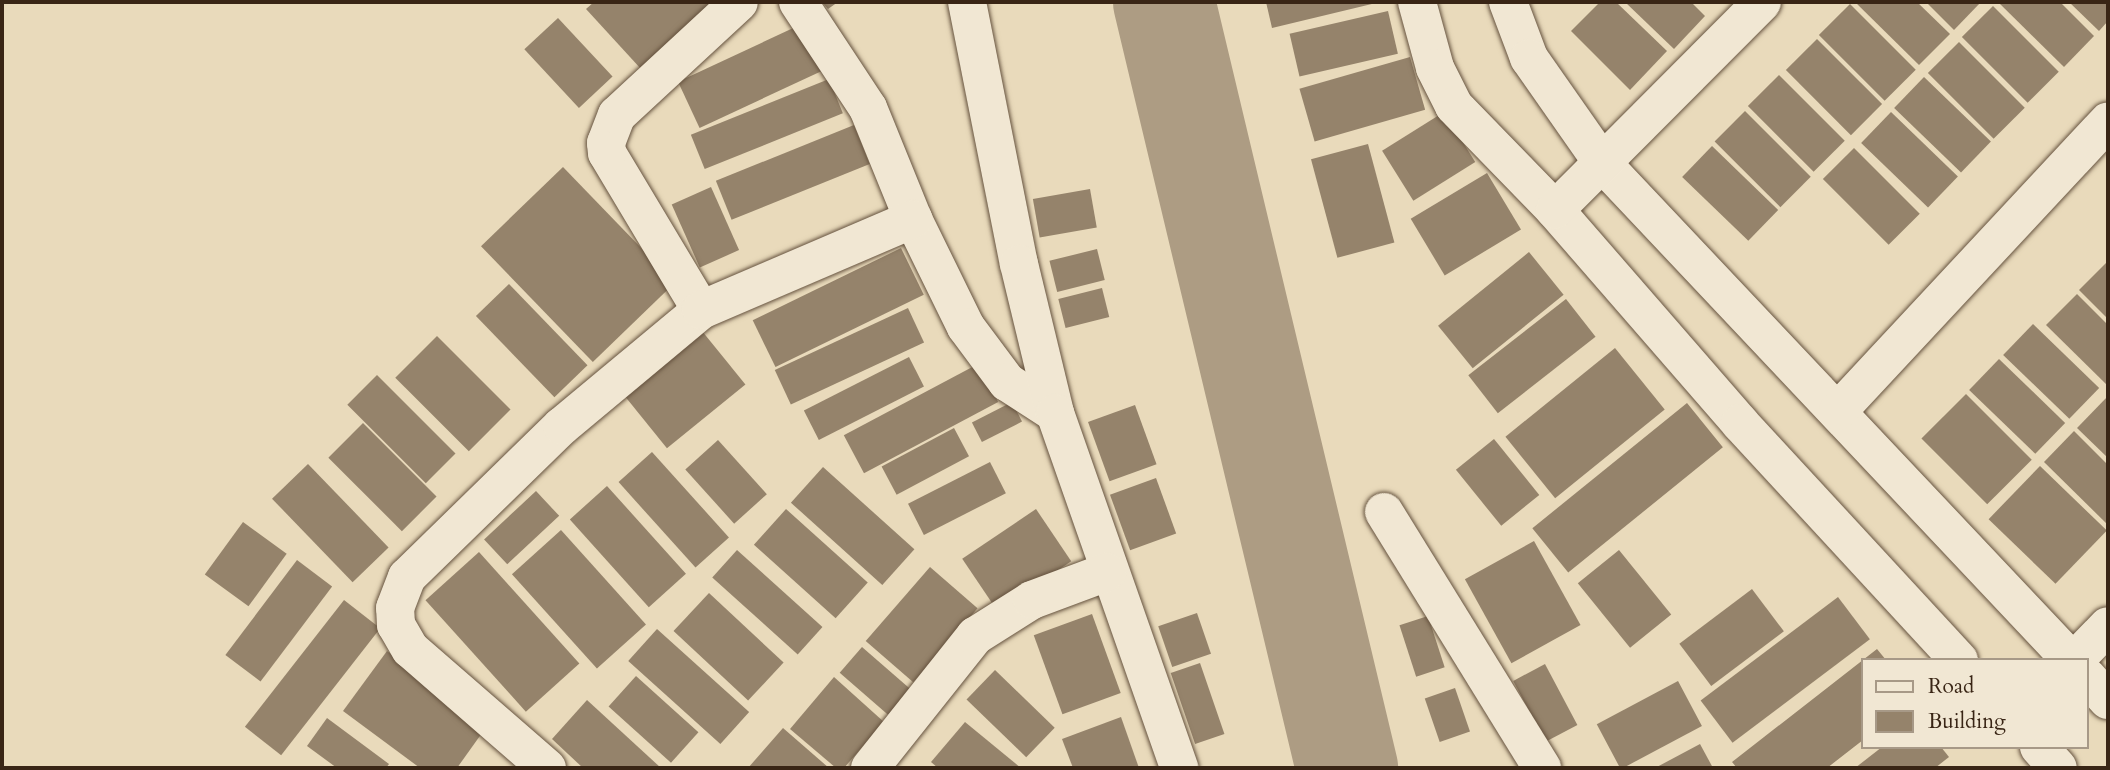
<!DOCTYPE html>
<style>
body{margin:0}
#map{position:relative;width:2110px;height:770px;overflow:hidden;background:#e9dabb;font-family:Cardo,serif}
div>[style]{position:absolute}
[style*='--x']{left:calc(var(--x)*1px);top:calc(var(--y)*1px);width:calc(var(--w)*1px);rotate:calc(var(--a)*1deg)}
.river>*{height:102px;margin:-51px;padding:0 51px;transform-origin:51px;border-radius:51px;background:#ad9c83}
.building>*{inset:0;background:#95836b;transform-origin:0 0}
.roads{filter:drop-shadow(0 0 2px #65523e) drop-shadow(0 0 2px #65523e)}
.minor>*{height:38px;margin:-19px;padding:0 19px;transform-origin:19px;border-radius:19px;background:#f1e7d3}
span{translate:-50% -50%;white-space:nowrap;text-align:center;line-height:1.15;-webkit-text-stroke:5px #f1e7d3;paint-order:stroke}
.frame{position:absolute;inset:0;border:4px solid #392515;pointer-events:none}
.legend{position:absolute;left:1861px;top:658px;width:228px;height:91px;box-sizing:border-box;background:#f1e7d3;border:2px solid #a79987;margin:0;padding:9px 12px;list-style:none;font-size:21px;color:#392515}
.legend li{display:flex;align-items:center;gap:14px;height:35px}
.legend b{width:35px;border:2px solid #a79987}
</style>
<div id="map">
<div class="river">
<i style="--x:1164;--y:2;--w:788;--a:76.56"></i>
</div>
<div class="building">
<i style="clip-path:polygon(594px 2px,714px 2px,641px 69px,586px 9px)"></i>
<i style="clip-path:polygon(822px 2px,838px 2px,828px 9px)"></i>
<i style="clip-path:polygon(1266px 2px,1376px 2px,1376px 3px,1272px 28px)"></i>
<i style="clip-path:polygon(1600px 2px,1616px 2px,1667px 51px,1630px 90px,1571px 31px)"></i>
<i style="clip-path:polygon(1625px 2px,1691px 2px,1705px 16px,1674px 49px)"></i>
<i style="clip-path:polygon(1855px 2px,1917px 2px,1950px 34px,1919px 65px)"></i>
<i style="clip-path:polygon(1926px 2px,1981px 2px,1954px 30px)"></i>
<i style="clip-path:polygon(1998px 2px,2060px 2px,2094px 36px,2064px 67px)"></i>
<i style="clip-path:polygon(2069px 2px,2108px 2px,2108px 21px,2099px 31px)"></i>
<i style="left:1850px;top:4px;width:93px;height:44px;rotate:45deg"></i>
<i style="left:1993px;top:6px;width:93px;height:44px;rotate:45deg"></i>
<i style="left:1388px;top:11px;width:44px;height:101px;rotate:77deg"></i>
<i style="left:558px;top:18px;width:80px;height:46px;rotate:47deg"></i>
<i style="left:804px;top:23px;width:51px;height:139px;rotate:65deg"></i>
<i style="left:1817px;top:39px;width:92px;height:44px;rotate:45deg"></i>
<i style="left:1959px;top:42px;width:93px;height:44px;rotate:45deg"></i>
<i style="left:1410px;top:57px;width:55px;height:115px;rotate:74deg"></i>
<i style="left:1779px;top:75px;width:93px;height:44px;rotate:45deg"></i>
<i style="left:1924px;top:77px;width:93px;height:43px;rotate:44deg"></i>
<i style="left:829px;top:79px;width:37px;height:149px;rotate:68deg"></i>
<i style="left:1745px;top:111px;width:93px;height:43px;rotate:45deg"></i>
<i style="left:1444px;top:112px;width:59px;height:73px;rotate:58deg"></i>
<i style="left:1891px;top:112px;width:93px;height:43px;rotate:44deg"></i>
<i style="left:854px;top:125px;width:42px;height:149px;rotate:68deg"></i>
<i style="left:1368px;top:144px;width:102px;height:59px;rotate:75deg"></i>
<i style="left:1712px;top:146px;width:92px;height:43px;rotate:44deg"></i>
<i style="left:1854px;top:148px;width:93px;height:44px;rotate:45deg"></i>
<i style="left:563px;top:167px;width:161px;height:114px;rotate:46deg"></i>
<i style="left:1487px;top:173px;width:66px;height:89px;rotate:59deg"></i>
<i style="left:711px;top:187px;width:69px;height:43px;rotate:66deg"></i>
<i style="left:1090px;top:189px;width:39px;height:58px;rotate:80deg"></i>
<i style="left:901px;top:248px;width:52px;height:165px;rotate:64deg"></i>
<i style="left:1097px;top:249px;width:32px;height:49px;rotate:76deg"></i>
<i style="left:1529px;top:252px;width:55px;height:117px;rotate:51deg"></i>
<i style="clip-path:polygon(2108px 261px,2108px 319px,2079px 290px)"></i>
<i style="left:509px;top:284px;width:113px;height:46px;rotate:46deg"></i>
<i style="left:1102px;top:288px;width:30px;height:45px;rotate:76deg"></i>
<i style="clip-path:polygon(2077px 294px,2108px 325px,2108px 386px,2046px 325px)"></i>
<i style="left:1566px;top:299px;width:48px;height:124px;rotate:52deg"></i>
<i style="left:908px;top:308px;width:38px;height:147px;rotate:65deg"></i>
<i style="left:2033px;top:324px;width:92px;height:43px;rotate:44deg"></i>
<i style="left:702px;top:331px;width:69px;height:101px;rotate:51deg"></i>
<i style="left:437px;top:336px;width:104px;height:59px;rotate:45deg"></i>
<i style="left:1615px;top:348px;width:79px;height:141px;rotate:51deg"></i>
<i style="left:909px;top:357px;width:33px;height:118px;rotate:63deg"></i>
<i style="left:1999px;top:359px;width:92px;height:43px;rotate:44deg"></i>
<i style="left:978px;top:364px;width:43px;height:152px;rotate:62deg"></i>
<i style="left:377px;top:375px;width:111px;height:42px;rotate:45deg"></i>
<i style="left:1966px;top:394px;width:93px;height:63px;rotate:45deg"></i>
<i style="clip-path:polygon(2108px 396px,2108px 458px,2077px 428px)"></i>
<i style="left:1012px;top:402px;width:22px;height:45px;rotate:63deg"></i>
<i style="left:1687px;top:403px;width:57px;height:199px;rotate:51deg"></i>
<i style="left:1135px;top:405px;width:63px;height:50px;rotate:70deg"></i>
<i style="left:363px;top:423px;width:104px;height:49px;rotate:45deg"></i>
<i style="left:954px;top:428px;width:32px;height:82px;rotate:62deg"></i>
<i style="clip-path:polygon(2074px 431px,2108px 465px,2108px 525px,2044px 462px)"></i>
<i style="left:1494px;top:439px;width:72px;height:49px;rotate:51deg"></i>
<i style="left:718px;top:440px;width:73px;height:44px;rotate:48deg"></i>
<i style="left:652px;top:452px;width:115px;height:45px;rotate:48deg"></i>
<i style="left:990px;top:462px;width:35px;height:92px;rotate:63deg"></i>
<i style="left:308px;top:464px;width:116px;height:50px;rotate:46deg"></i>
<i style="left:2040px;top:466px;width:93px;height:74px;rotate:44deg"></i>
<i style="left:823px;top:467px;width:123px;height:48px;rotate:42deg"></i>
<i style="left:1156px;top:478px;width:59px;height:49px;rotate:70deg"></i>
<i style="left:607px;top:486px;width:118px;height:50px;rotate:48deg"></i>
<i style="left:536px;top:491px;width:34px;height:71px;rotate:47deg"></i>
<i style="left:786px;top:509px;width:110px;height:48px;rotate:42deg"></i>
<i style="left:1036px;top:509px;width:63px;height:89px;rotate:56deg"></i>
<i style="left:243px;top:522px;width:54px;height:65px;rotate:36deg"></i>
<i style="left:561px;top:530px;width:127px;height:66px;rotate:48deg"></i>
<i style="left:1534px;top:541px;width:96px;height:79px;rotate:61deg"></i>
<i style="left:737px;top:550px;width:115px;height:37px;rotate:42deg"></i>
<i style="left:1619px;top:550px;width:83px;height:53px;rotate:51deg"></i>
<i style="left:479px;top:552px;width:150px;height:72px;rotate:48deg"></i>
<i style="left:297px;top:560px;width:44px;height:119px;rotate:37deg"></i>
<i style="left:930px;top:567px;width:63px;height:98px;rotate:41deg"></i>
<i style="left:1752px;top:589px;width:53px;height:91px;rotate:53deg"></i>
<i style="left:709px;top:593px;width:102px;height:52px;rotate:43deg"></i>
<i style="left:1838px;top:597px;width:53px;height:172px;rotate:53deg"></i>
<i style="left:344px;top:600px;width:46px;height:161px;rotate:38deg"></i>
<i style="left:1197px;top:613px;width:43px;height:41px;rotate:71deg"></i>
<i style="left:1092px;top:614px;width:84px;height:62px;rotate:70deg"></i>
<i style="left:1428px;top:616px;width:54px;height:30px;rotate:72deg"></i>
<i style="left:657px;top:629px;width:124px;height:43px;rotate:42deg"></i>
<i style="left:862px;top:647px;width:64px;height:34px;rotate:41deg"></i>
<i style="clip-path:polygon(1877px 649px,1886px 660px,1863px 660px,1863px 740px,1827px 768px,1737px 768px,1732px 762px)"></i>
<i style="clip-path:polygon(387px 651px,487px 726px,457px 768px,420px 768px,343px 711px)"></i>
<i style="left:1200px;top:663px;width:75px;height:31px;rotate:71deg"></i>
<i style="left:1545px;top:664px;width:69px;height:36px;rotate:62deg"></i>
<i style="left:995px;top:670px;width:83px;height:41px;rotate:44deg"></i>
<i style="left:636px;top:676px;width:84px;height:41px;rotate:42deg"></i>
<i style="clip-path:polygon(834px 677px,884px 722px,844px 768px,836px 768px,790px 729px)"></i>
<i style="left:1678px;top:681px;width:51px;height:92px;rotate:62deg"></i>
<i style="left:1455px;top:688px;width:46px;height:32px;rotate:71deg"></i>
<i style="clip-path:polygon(587px 700px,661px 768px,583px 768px,552px 739px)"></i>
<i style="clip-path:polygon(1121px 717px,1139px 768px,1073px 768px,1062px 739px)"></i>
<i style="clip-path:polygon(327px 718px,389px 764px,386px 768px,337px 768px,307px 746px)"></i>
<i style="clip-path:polygon(965px 722px,1021px 768px,938px 768px,931px 762px)"></i>
<i style="clip-path:polygon(783px 728px,829px 768px,748px 768px)"></i>
<i style="clip-path:polygon(1700px 744px,1713px 768px,1655px 768px)"></i>
<i style="clip-path:polygon(1882px 747px,1941px 747px,1949px 757px,1935px 768px,1855px 768px)"></i>
</div>
<div class="roads">
<div class="minor">
<i style="--x:798;--y:2;--w:127;--a:56.6"></i>
<i style="--x:868;--y:108;--w:120;--a:67.9"></i>
<i style="--x:913;--y:219;--w:120;--a:63.9"></i>
<i style="--x:966;--y:327;--w:69;--a:53.3"></i>
<i style="--x:1007;--y:382;--w:57;--a:32.9"></i>
<i style="--x:967;--y:2;--w:267;--a:78.8"></i>
<i style="--x:1019;--y:264;--w:153;--a:76.4"></i>
<i style="--x:1055;--y:413;--w:376;--a:70.7"></i>
<i style="--x:1417;--y:2;--w:68;--a:74.7"></i>
<i style="--x:1435;--y:68;--w:42;--a:63.4"></i>
<i style="--x:1454;--y:106;--w:145;--a:45.8"></i>
<i style="--x:1555;--y:210;--w:282;--a:49"></i>
<i style="--x:1740;--y:423;--w:323;--a:47.3"></i>
<i style="--x:1508;--y:2;--w:60;--a:69.4"></i>
<i style="--x:1529;--y:58;--w:131;--a:55"></i>
<i style="--x:1604;--y:165;--w:681;--a:46.67"></i>
<i style="--x:1555;--y:210;--w:293;--a:-45.1"></i>
<i style="--x:701;--y:310;--w:183;--a:-120.9"></i>
<i style="--x:607;--y:153;--w:10;--a:-96"></i>
<i style="--x:606;--y:143;--w:30;--a:-69"></i>
<i style="--x:617;--y:115;--w:166;--a:-42.8"></i>
<i style="--x:1838;--y:411;--w:396;--a:-47"></i>
<i style="--x:1384;--y:512;--w:301;--a:58.3"></i>
<i style="--x:2075;--y:660;--w:47;--a:-45.9"></i>
<i style="--x:2087;--y:677;--w:31;--a:48"></i>
<i style="--x:2039;--y:747;--w:28;--a:48"></i>
<i style="--x:547;--y:768;--w:181;--a:-139"></i>
<i style="--x:410;--y:649;--w:28;--a:-120"></i>
<i style="--x:396;--y:625;--w:17;--a:-93"></i>
<i style="--x:395;--y:608;--w:33;--a:-69"></i>
<i style="--x:407;--y:577;--w:216;--a:-44.3"></i>
<i style="--x:562;--y:426;--w:181;--a:-39.8"></i>
<i style="--x:701;--y:310;--w:231;--a:-23.2"></i>
<i style="--x:870;--y:768;--w:169;--a:-51.5"></i>
<i style="--x:975;--y:636;--w:67;--a:-32.3"></i>
<i style="--x:1032;--y:600;--w:80;--a:-20.5"></i>
</div>
</div>
<div class="frame"></div>
<ul class="legend">
<li><b style="height:9px;background:#f1e7d3"></b>Road</li>
<li><b style="height:19px;background:#95836b"></b>Building</li>
</ul>
</div>
